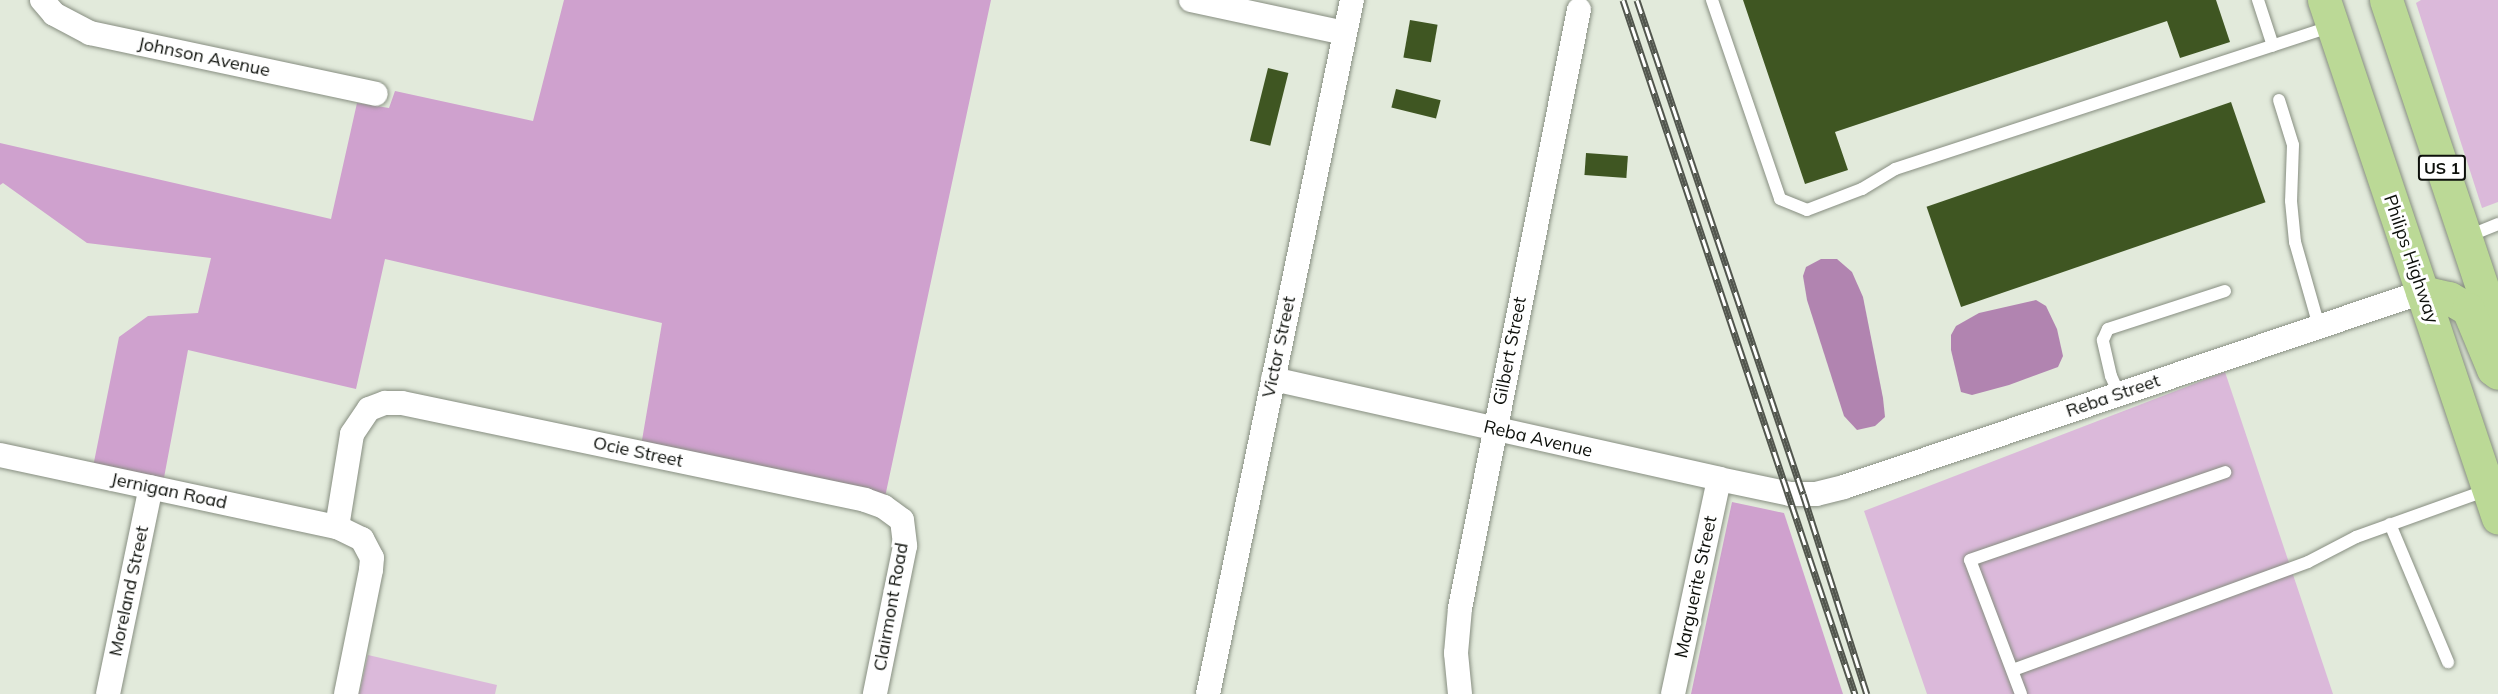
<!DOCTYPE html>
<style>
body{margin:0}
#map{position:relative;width:2498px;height:694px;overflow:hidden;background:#e2eadb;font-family:Mulish,sans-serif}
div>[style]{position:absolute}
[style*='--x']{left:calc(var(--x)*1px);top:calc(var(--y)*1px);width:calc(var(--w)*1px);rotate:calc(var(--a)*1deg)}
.green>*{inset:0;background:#dbb9da}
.forest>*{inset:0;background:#cfa1ce}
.water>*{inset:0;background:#b184b0}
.building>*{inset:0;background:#3f5622;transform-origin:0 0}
.roads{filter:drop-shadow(0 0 2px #878e81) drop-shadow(0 0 2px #878e81)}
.service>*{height:12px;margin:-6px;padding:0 6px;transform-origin:6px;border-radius:6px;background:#fff}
.minor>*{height:24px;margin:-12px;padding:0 12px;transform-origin:12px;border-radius:12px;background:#fff}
.primary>*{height:33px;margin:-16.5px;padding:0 16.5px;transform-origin:16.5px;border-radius:16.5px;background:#bbd996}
.rail>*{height:7px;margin-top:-3.5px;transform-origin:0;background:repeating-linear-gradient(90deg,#fff 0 14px,#52564e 0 28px);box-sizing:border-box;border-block:2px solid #52564e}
span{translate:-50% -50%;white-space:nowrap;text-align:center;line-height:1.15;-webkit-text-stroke:6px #fff;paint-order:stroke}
.shield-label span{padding:2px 4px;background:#fff;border:2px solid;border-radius:4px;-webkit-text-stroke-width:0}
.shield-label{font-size:16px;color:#0d100b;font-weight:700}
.street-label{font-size:18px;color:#0d100b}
</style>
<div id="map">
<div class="green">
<i style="clip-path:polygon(2421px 0,2498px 0,2498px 202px,2482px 208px,2416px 3px)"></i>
<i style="clip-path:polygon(2225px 372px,2333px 694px,1927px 694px,1864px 511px)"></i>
<i style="clip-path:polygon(368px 655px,497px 685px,495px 694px,359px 694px)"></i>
</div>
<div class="forest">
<i style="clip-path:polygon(564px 0,991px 0,885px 497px,641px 446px,662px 323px,385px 259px,356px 389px,188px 350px,163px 483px,93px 467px,119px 337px,148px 316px,198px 313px,211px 258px,87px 243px,3px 183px,0 185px,0 143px,331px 219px,357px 103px,389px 108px,395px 91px,533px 121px)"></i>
<i style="clip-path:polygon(1732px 502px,1784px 513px,1843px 694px,1691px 694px)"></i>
</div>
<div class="water">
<i style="clip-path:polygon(1821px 259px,1837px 259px,1852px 272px,1863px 297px,1883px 398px,1885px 417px,1875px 426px,1857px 430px,1844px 416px,1807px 300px,1803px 276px,1806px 267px)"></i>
<i style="clip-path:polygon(2036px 300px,2046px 306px,2057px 329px,2063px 356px,2058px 367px,2009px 385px,1972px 395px,1961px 392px,1951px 350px,1951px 335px,1956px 326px,1979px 313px)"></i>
</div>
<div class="building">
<i style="clip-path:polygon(1743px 0,2216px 0,2230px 42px,2180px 58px,2167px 21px,1835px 132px,1848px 170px,1805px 184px)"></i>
<i style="left:1410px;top:20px;width:28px;height:38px;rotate:10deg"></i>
<i style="left:1268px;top:68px;width:21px;height:75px;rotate:14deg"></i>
<i style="left:1396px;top:89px;width:46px;height:19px;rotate:14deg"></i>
<i style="left:2231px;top:102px;width:106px;height:322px;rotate:71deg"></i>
<i style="left:1586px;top:153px;width:42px;height:22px;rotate:4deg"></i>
</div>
<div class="roads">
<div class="service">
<i style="--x:1712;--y:0;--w:210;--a:71.1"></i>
<i style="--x:1780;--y:199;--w:29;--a:22"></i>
<i style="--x:1807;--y:210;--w:59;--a:-20.9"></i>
<i style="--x:1862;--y:189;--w:39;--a:-31"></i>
<i style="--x:1895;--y:169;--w:460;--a:-18.1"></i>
<i style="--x:2258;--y:0;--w:48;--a:71.9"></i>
<i style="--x:2279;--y:100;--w:47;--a:72.7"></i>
<i style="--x:2293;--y:145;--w:56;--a:92"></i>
<i style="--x:2291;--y:201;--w:41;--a:84.4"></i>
<i style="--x:2295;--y:242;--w:87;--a:74.1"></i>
<i style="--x:2466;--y:237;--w:35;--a:-22"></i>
<i style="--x:2119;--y:394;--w:20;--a:-114"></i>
<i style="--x:2111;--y:376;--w:37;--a:-103"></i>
<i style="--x:2103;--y:340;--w:12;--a:-66"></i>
<i style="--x:2108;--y:329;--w:123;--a:-18"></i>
<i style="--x:2390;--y:524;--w:150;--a:67.2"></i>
<i style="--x:2013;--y:670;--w:314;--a:-20.1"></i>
<i style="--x:2308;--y:562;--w:54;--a:-27.5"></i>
<i style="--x:2356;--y:537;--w:139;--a:-19.7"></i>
<i style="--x:2021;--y:694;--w:143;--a:-110.8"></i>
<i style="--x:1970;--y:560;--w:270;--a:-19"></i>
</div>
<div class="minor">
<i style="--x:42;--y:0;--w:18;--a:49"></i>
<i style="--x:54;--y:14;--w:41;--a:27.8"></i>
<i style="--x:90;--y:33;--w:292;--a:12"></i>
<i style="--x:1191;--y:0;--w:157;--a:12.1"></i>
<i style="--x:1273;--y:379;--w:457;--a:12.6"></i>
<i style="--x:1719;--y:479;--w:73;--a:11.9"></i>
<i style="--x:1790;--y:494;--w:26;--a:0"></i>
<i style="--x:1816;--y:494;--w:29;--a:-14"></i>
<i style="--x:1844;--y:487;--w:610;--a:-18.64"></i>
<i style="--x:0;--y:455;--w:345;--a:12.1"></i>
<i style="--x:337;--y:527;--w:28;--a:26"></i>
<i style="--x:362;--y:539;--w:21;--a:62"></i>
<i style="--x:372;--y:558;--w:12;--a:95"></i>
<i style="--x:371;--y:570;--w:126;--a:101.4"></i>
<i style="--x:337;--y:527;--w:94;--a:-80.8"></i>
<i style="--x:352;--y:434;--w:30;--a:-56"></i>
<i style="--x:369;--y:409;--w:17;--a:-21"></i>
<i style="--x:385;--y:403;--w:17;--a:0"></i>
<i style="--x:402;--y:403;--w:473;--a:11.8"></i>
<i style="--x:865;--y:500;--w:20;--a:20"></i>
<i style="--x:884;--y:507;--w:22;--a:36"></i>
<i style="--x:902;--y:520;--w:26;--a:83"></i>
<i style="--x:905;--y:546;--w:151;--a:101.5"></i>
<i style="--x:108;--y:694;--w:211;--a:-78.3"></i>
<i style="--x:1208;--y:694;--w:709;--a:-78.28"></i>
<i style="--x:1460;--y:694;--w:41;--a:-95.6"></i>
<i style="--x:1456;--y:653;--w:45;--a:-84.9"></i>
<i style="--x:1460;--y:608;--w:610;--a:-78.75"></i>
<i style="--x:1673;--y:694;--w:220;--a:-77.9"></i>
</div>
<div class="primary">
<i style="--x:2324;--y:0;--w:546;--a:71.43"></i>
<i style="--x:2386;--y:0;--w:353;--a:71.5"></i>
<i style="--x:2422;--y:292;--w:28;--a:13"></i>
<i style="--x:2449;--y:298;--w:22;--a:30"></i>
<i style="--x:2468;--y:309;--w:65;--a:67.4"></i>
<i style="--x:2493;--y:369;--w:6;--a:39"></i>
</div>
</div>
<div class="rail">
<i style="--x:1623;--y:0;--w:732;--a:71.52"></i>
<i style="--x:1637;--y:0;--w:521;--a:71.43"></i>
<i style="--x:1803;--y:494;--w:210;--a:72.3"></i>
</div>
<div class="shield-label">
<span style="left:2442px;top:168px">US 1</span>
</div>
<div class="street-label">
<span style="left:204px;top:57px;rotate:12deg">Johnson Avenue</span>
<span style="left:2411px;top:259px;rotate:71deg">Philips Highway</span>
<span style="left:1279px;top:347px;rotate:-78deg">Victor Street</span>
<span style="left:1510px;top:351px;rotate:-79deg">Gilbert Street</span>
<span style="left:2113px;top:396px;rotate:-19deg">Reba Street</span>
<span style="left:1538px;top:439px;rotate:13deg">Reba Avenue</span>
<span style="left:638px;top:452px;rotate:12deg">Ocie Street</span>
<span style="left:169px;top:491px;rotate:12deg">Jernigan Road</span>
<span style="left:1696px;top:587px;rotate:-78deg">Marguerite Street</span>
<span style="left:129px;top:591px;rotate:-78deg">Moreland Street</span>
<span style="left:891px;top:607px;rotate:-80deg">Clairmont Road</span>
</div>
</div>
